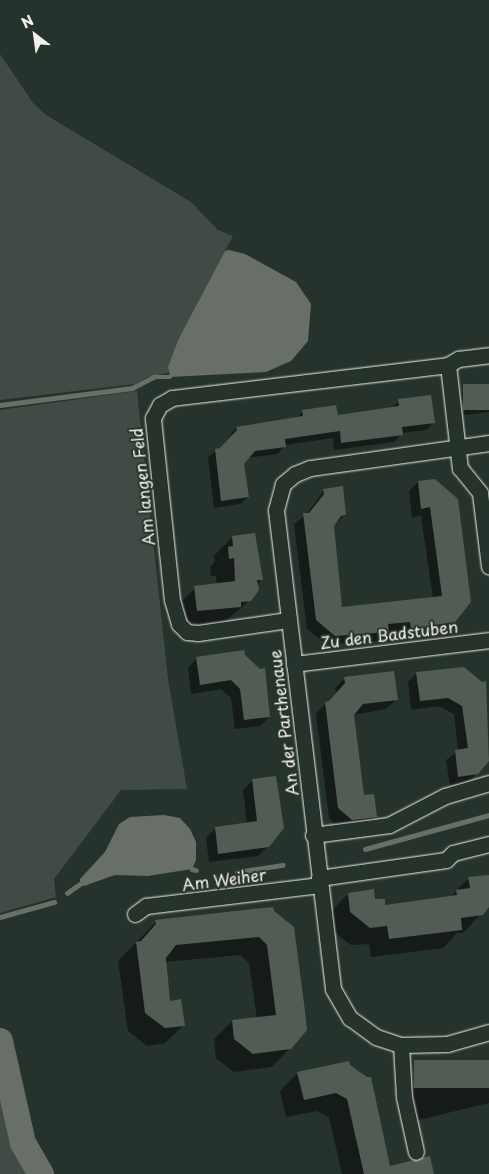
<!DOCTYPE html>
<style>
body{margin:0}
#map{position:relative;width:489px;height:1174px;overflow:hidden;background:#26332d;font-family:"Playpen Sans",sans-serif}
div>[style]{position:absolute}
[style*='--x']{left:calc(var(--x)*1px);top:calc(var(--y)*1px);width:calc(var(--w)*1px);rotate:calc(var(--a)*1deg)}
.green>*{inset:0;background:#414b45}
.water>*{inset:0;background:#676f68}
.shadow>*{inset:0;background:#0007}
.stream>*{height:4.5px;margin:-2.25px;padding:0 2.25px;transform-origin:2.25px;border-radius:2.25px;background:#676f68}
.river>*{height:26px;margin:-13px;padding:0 13px;transform-origin:13px;border-radius:13px;background:#676f68}
.building>*{inset:0;background:#525c55;transform-origin:0 0}
.roads{filter:drop-shadow(0 0 1px #f4f1e8) drop-shadow(0 0 1px #f4f1e8)}
.minor>*{height:15px;margin:-7.5px;padding:0 7.5px;transform-origin:7.5px;border-radius:7.5px;background:#26332d}
span{translate:-50% -50%;white-space:nowrap;text-align:center;line-height:1.15;-webkit-text-stroke:4px #26332d;paint-order:stroke}
.street-label{font-size:16px;color:#f4f1e8}
.north{position:absolute;left:10px;top:10px;width:50px;height:50px;-webkit-text-stroke:4px #26332d;paint-order:stroke;rotate:330deg;font-size:14px;font-weight:700;line-height:20px;text-align:center;color:#f4f1e8}
.north::after{content:'';display:block;margin:auto;width:18px;height:22px;background:#f4f1e8;clip-path:polygon(50% 0,100% 100%,50% 72%,0 100%)}
</style>
<div id="map">
<div class="green">
<i style="clip-path:polygon(0 54px,33px 103px,46px 115px,191px 202px,218px 230px,233px 236px,179px 338px,168px 373px,148px 377px,134px 384px,0 400px)"></i>
<i style="clip-path:polygon(137px 391px,168px 679px,187px 789px,121px 790px,54px 879px,56px 897px,0 913px,0 410px)"></i>
<i style="clip-path:polygon(0 1077px,19px 1139px,37px 1174px,0 1174px)"></i>
</div>
<div class="water">
<i style="clip-path:polygon(229px 250px,245px 254px,296px 282px,311px 304px,308px 341px,291px 361px,266px 372px,170px 377px,168px 367px,179px 338px,225px 251px)"></i>
<i style="clip-path:polygon(164px 815px,180px 818px,190px 829px,196px 842px,196px 860px,192px 869px,148px 876px,115px 875px,84px 886px,80px 884px,80px 879px,105px 852px,119px 824px,130px 817px)"></i>
</div>
<div class="shadow">
<i style="clip-path:polygon(489px 385px,489px 412px,464px 415px,461px 392px)"></i>
<i style="clip-path:polygon(399px 401px,433px 423px,426px 430px,402px 433px,394px 442px,334px 450px,333px 438px,285px 445px,278px 454px,247px 458px,243px 464px,248px 497px,240px 504px,214px 508px,208px 457px,217px 450px,217px 454px,236px 433px,229px 436px,236px 428px,296px 419px,303px 411px,337px 416px,391px 409px)"></i>
<i style="clip-path:polygon(434px 480px,454px 621px,445px 631px,402px 638px,401px 630px,388px 632px,379px 641px,326px 644px,307px 629px,294px 524px,307px 514px,324px 490px,345px 515px,333px 526px,341px 608px,433px 598px,421px 516px,412px 517px,409px 491px,418px 482px)"></i>
<i style="clip-path:polygon(232px 537px,261px 579px,250px 600px,222px 624px,179px 628px,177px 606px,195px 588px,217px 585px,216px 576px,211px 576px,210px 567px,215px 562px,214px 556px)"></i>
<i style="clip-path:polygon(243px 652px,269px 717px,260px 726px,235px 729px,231px 698px,221px 689px,191px 694px,188px 668px,197px 658px)"></i>
<i style="clip-path:polygon(417px 673px,485px 683px,489px 758px,468px 783px,450px 785px,446px 760px,458px 751px,454px 714px,439px 706px,411px 710px,408px 682px)"></i>
<i style="clip-path:polygon(345px 678px,396px 700px,386px 709px,353px 715px,363px 797px,375px 817px,366px 826px,342px 830px,329px 818px,316px 713px,336px 694px,335px 688px)"></i>
<i style="clip-path:polygon(275px 777px,268px 846px,258px 856px,209px 862px,206px 838px,215px 829px,247px 824px,243px 790px,252px 781px)"></i>
<i style="clip-path:polygon(489px 876px,489px 905px,463px 933px,457px 933px,443px 948px,371px 957px,369px 944px,351px 945px,332px 931px,330px 912px,348px 894px,384px 906px,450px 897px,469px 878px)"></i>
<i style="clip-path:polygon(272px 908px,290px 1048px,272px 1067px,234px 1072px,216px 1058px,214px 1039px,232px 1021px,257px 1019px,249px 963px,240px 955px,165px 962px,169px 1002px,184px 1025px,165px 1043px,147px 1046px,128px 1031px,118px 961px,156px 922px)"></i>
<i style="clip-path:polygon(489px 1063px,489px 1103px,406px 1123px,399px 1100px,418px 1082px)"></i>
<i style="clip-path:polygon(349px 1066px,389px 1167px,433px 1174px,342px 1174px,329px 1117px,317px 1111px,286px 1117px,280px 1091px,298px 1073px)"></i>
</div>
<div class="stream">
<i style="--x:0;--y:405;--w:133;--a:-7.3"></i>
<i style="--x:132;--y:388;--w:25;--a:-27"></i>
<i style="--x:154;--y:377;--w:16;--a:0"></i>
<i style="--x:365;--y:849;--w:129;--a:-15.3"></i>
<i style="--x:192;--y:869;--w:4;--a:14"></i>
<i style="--x:237;--y:872;--w:46;--a:-8.8"></i>
<i style="--x:67;--y:893;--w:16;--a:-35"></i>
<i style="--x:0;--y:917;--w:56;--a:-15.5"></i>
</div>
<div class="river">
<i style="--x:0;--y:1041;--w:105;--a:77.3"></i>
<i style="--x:23;--y:1143;--w:36;--a:60"></i>
</div>
<div class="building">
<i style="left:489px;top:384px;width:26px;height:26px;rotate:90deg"></i>
<i style="clip-path:polygon(431px 395px,435px 423px,402px 427px,403px 435px,341px 443px,340px 431px,285px 439px,286px 447px,255px 451px,244px 464px,249px 497px,221px 501px,215px 449px,220px 448px,237px 430px,236px 427px,303px 416px,302px 410px,336px 405px,338px 415px,399px 406px,398px 399px)"></i>
<i style="clip-path:polygon(435px 479px,458px 499px,471px 602px,455px 622px,411px 629px,410px 622px,388px 624px,389px 632px,335px 636px,316px 620px,303px 513px,309px 513px,324px 494px,323px 489px,343px 486px,346px 515px,341px 516px,334px 526px,342px 607px,442px 596px,430px 507px,421px 509px,418px 481px)"></i>
<i style="clip-path:polygon(255px 533px,263px 580px,257px 580px,259px 590px,251px 601px,241px 602px,241px 607px,197px 611px,194px 586px,235px 581px,234px 558px,229px 559px,228px 547px,233px 546px,232px 536px)"></i>
<i style="clip-path:polygon(244px 650px,245px 655px,260px 669px,265px 668px,270px 717px,244px 720px,240px 689px,231px 680px,200px 685px,196px 657px)"></i>
<i style="clip-path:polygon(464px 667px,482px 682px,486px 681px,489px 761px,478px 774px,458px 777px,455px 750px,468px 748px,462px 706px,448px 698px,420px 701px,416px 672px)"></i>
<i style="clip-path:polygon(394px 671px,398px 700px,363px 704px,354px 715px,364px 795px,374px 794px,377px 817px,352px 820px,338px 808px,325px 702px,329px 701px,345px 683px,344px 677px)"></i>
<i style="clip-path:polygon(276px 776px,284px 828px,269px 847px,218px 854px,215px 827px,257px 821px,252px 779px)"></i>
<i style="clip-path:polygon(489px 875px,489px 907px,483px 915px,461px 918px,462px 930px,389px 939px,387px 926px,370px 928px,350px 912px,348px 893px,374px 889px,375px 899px,385px 899px,385px 905px,457px 895px,456px 890px,470px 888px,468px 877px)"></i>
<i style="clip-path:polygon(273px 907px,274px 911px,294px 927px,305px 1011px,307px 1030px,291px 1049px,253px 1054px,234px 1039px,232px 1020px,276px 1015px,267px 945px,259px 937px,176px 945px,166px 958px,170px 1001px,181px 999px,185px 1026px,165px 1028px,145px 1013px,136px 942px,141px 941px,156px 924px,155px 920px)"></i>
<i style="left:489px;top:1060px;width:28px;height:75px;rotate:90deg"></i>
<i style="clip-path:polygon(349px 1061px,350px 1065px,367px 1077px,371px 1077px,390px 1166px,430px 1156px,434px 1174px,364px 1174px,347px 1099px,336px 1093px,304px 1100px,297px 1072px)"></i>
</div>
<div class="roads">
<div class="minor">
<i style="--x:448;--y:365;--w:12;--a:-31"></i>
<i style="--x:458;--y:359;--w:31;--a:-7"></i>
<i style="--x:489;--y:443;--w:181;--a:172"></i>
<i style="--x:310;--y:468;--w:16;--a:158"></i>
<i style="--x:295;--y:474;--w:16;--a:140"></i>
<i style="--x:283;--y:484;--w:27;--a:105"></i>
<i style="--x:276;--y:510;--w:482;--a:83.2"></i>
<i style="--x:333;--y:989;--w:34;--a:60"></i>
<i style="--x:350;--y:1018;--w:32;--a:36"></i>
<i style="--x:376;--y:1037;--w:26;--a:18"></i>
<i style="--x:401;--y:1045;--w:46;--a:-1.2"></i>
<i style="--x:447;--y:1044;--w:44;--a:-15.9"></i>
<i style="--x:288;--y:620;--w:91;--a:171.8"></i>
<i style="--x:198;--y:633;--w:11;--a:-175"></i>
<i style="--x:187;--y:632;--w:11;--a:-135"></i>
<i style="--x:179;--y:624;--w:25;--a:-106"></i>
<i style="--x:172;--y:600;--w:183;--a:-96"></i>
<i style="--x:153;--y:418;--w:15;--a:-62"></i>
<i style="--x:160;--y:405;--w:14;--a:-30"></i>
<i style="--x:172;--y:398;--w:278;--a:-6.8"></i>
<i style="--x:448;--y:365;--w:104;--a:83.4"></i>
<i style="--x:460;--y:468;--w:32;--a:51"></i>
<i style="--x:480;--y:493;--w:74;--a:83"></i>
<i style="--x:294;--y:664;--w:196;--a:-7"></i>
<i style="--x:313;--y:835;--w:77;--a:-7.5"></i>
<i style="--x:389;--y:825;--w:63;--a:-27.4"></i>
<i style="--x:445;--y:796;--w:46;--a:-16.5"></i>
<i style="--x:319;--y:878;--w:128;--a:-8.1"></i>
<i style="--x:446;--y:860;--w:10;--a:-45"></i>
<i style="--x:453;--y:853;--w:37;--a:-14"></i>
<i style="--x:135;--y:914;--w:14;--a:-36"></i>
<i style="--x:146;--y:906;--w:175;--a:-6.9"></i>
<i style="--x:401;--y:1045;--w:52;--a:86.7"></i>
<i style="--x:404;--y:1097;--w:56;--a:77.7"></i>
</div>
</div>
<div class="street-label">
<span style="left:142px;top:487px;rotate:-96deg">Am langen Feld</span>
<span style="left:389px;top:634px;rotate:-7deg">Zu den Badstuben</span>
<span style="left:283px;top:723px;rotate:-97deg">An der Parthenaue</span>
<span style="left:224px;top:879px;rotate:-7deg">Am Weiher</span>
</div>
<div class="north">N</div>
</div>
